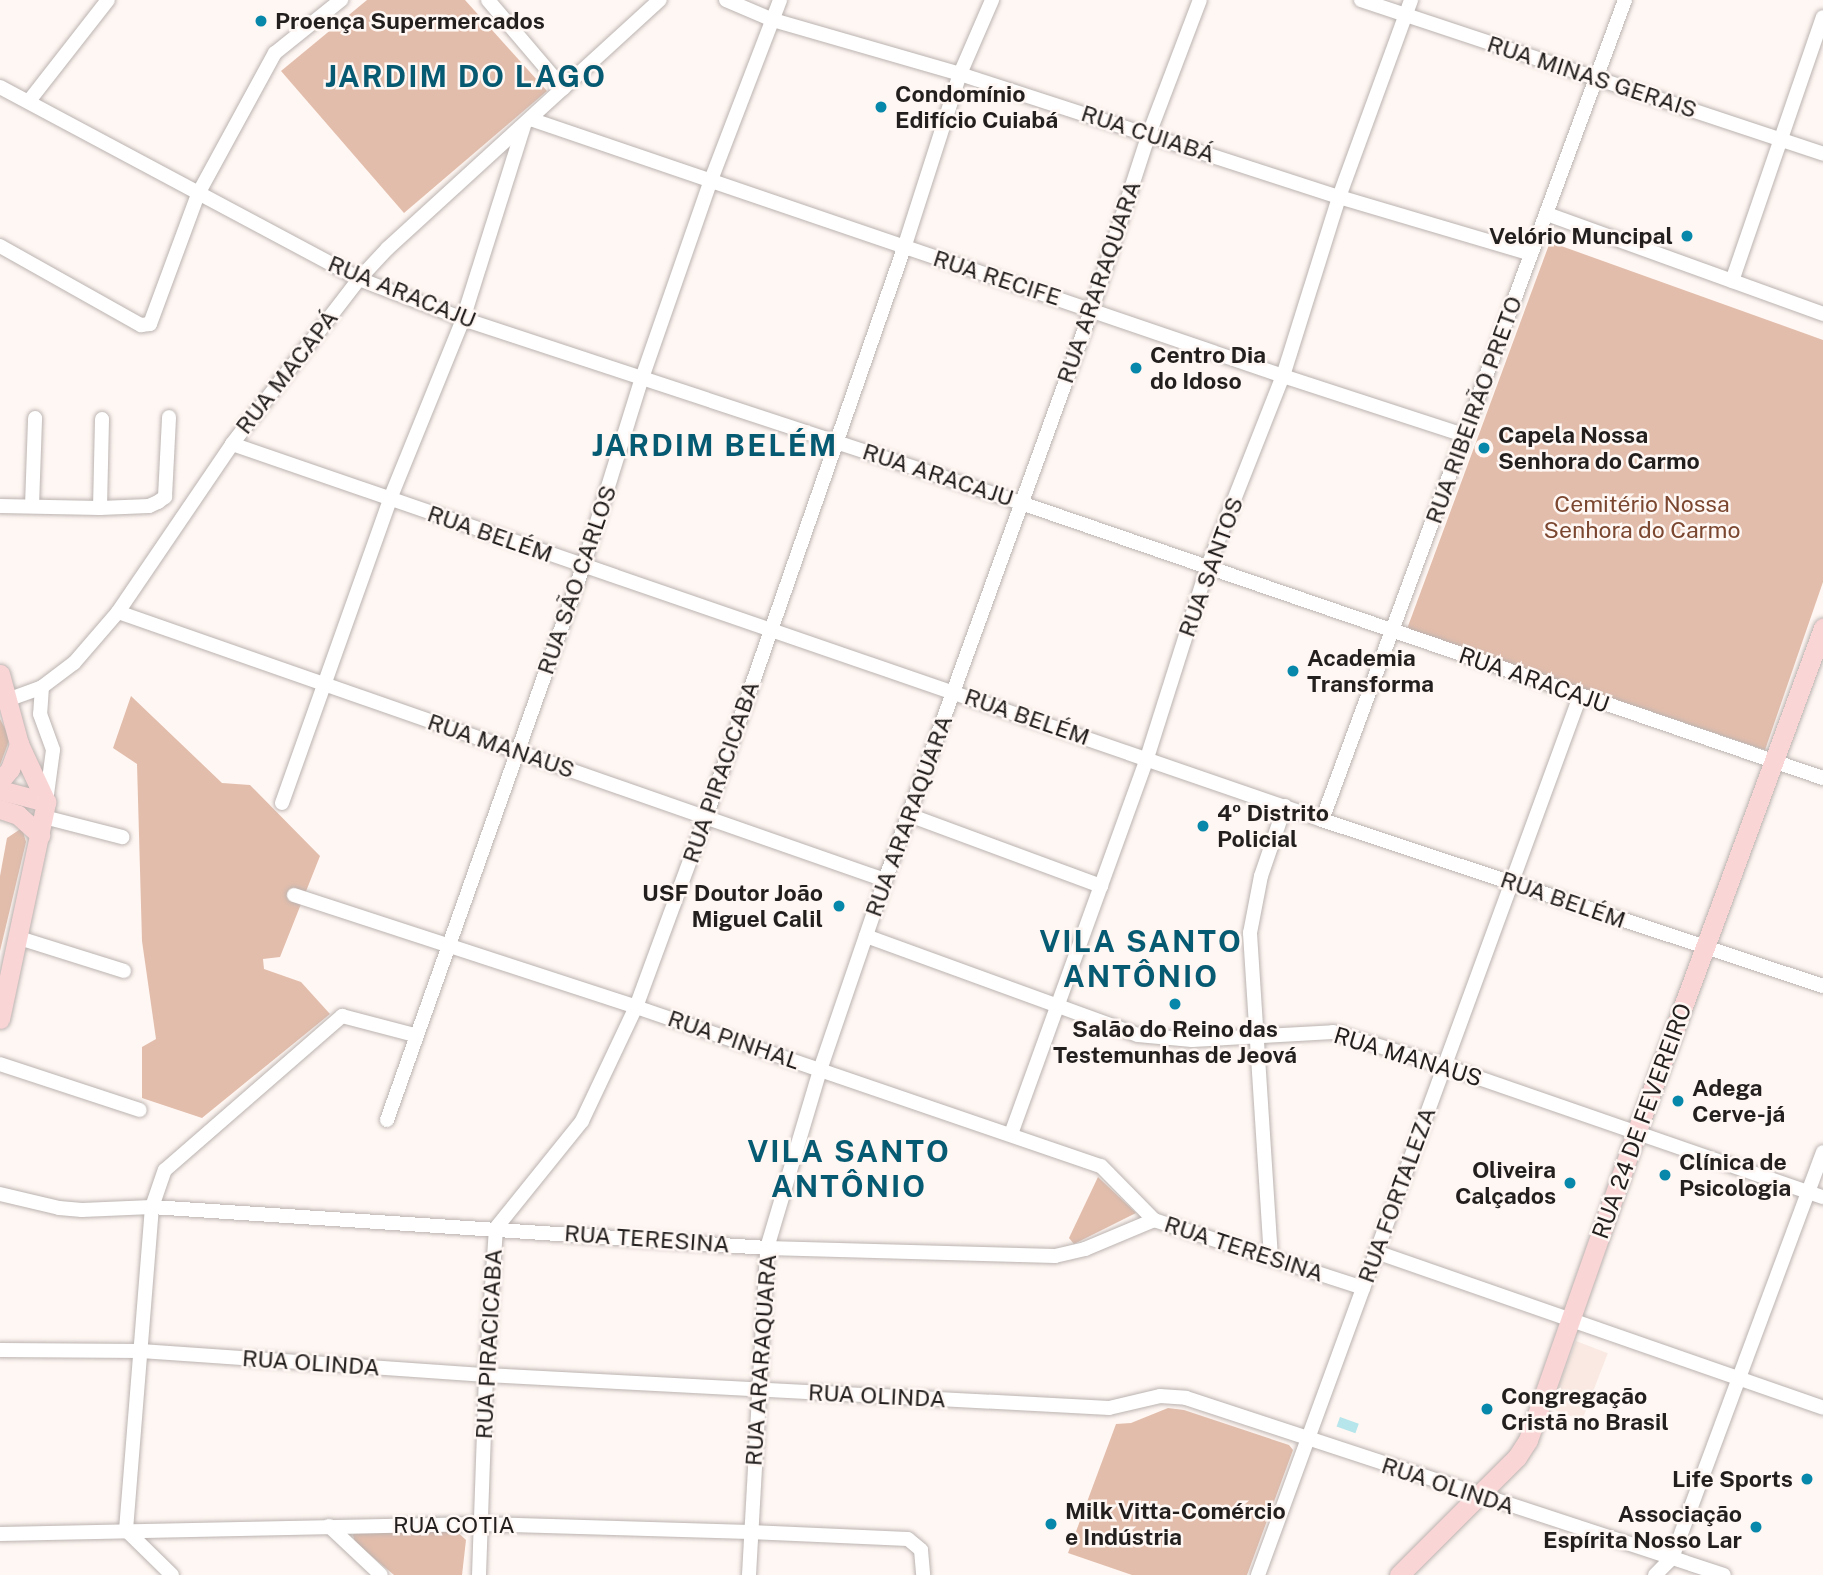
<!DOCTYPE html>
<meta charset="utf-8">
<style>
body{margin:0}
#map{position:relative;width:1823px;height:1575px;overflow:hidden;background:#fff7f3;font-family:"Public Sans",sans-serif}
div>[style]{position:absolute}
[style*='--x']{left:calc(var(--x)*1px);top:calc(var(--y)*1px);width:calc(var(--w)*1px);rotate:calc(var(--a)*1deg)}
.built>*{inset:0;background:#f9e9e2;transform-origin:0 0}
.green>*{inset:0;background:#e2bdac}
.water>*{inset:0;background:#b6e5eb;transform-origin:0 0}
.roads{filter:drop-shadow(0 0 2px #bbb3b0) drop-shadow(0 0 2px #bbb3b0)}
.minor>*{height:14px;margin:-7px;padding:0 7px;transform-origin:7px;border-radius:7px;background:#fff}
.major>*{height:19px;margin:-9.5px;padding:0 9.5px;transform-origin:9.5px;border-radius:9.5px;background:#fad5d6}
.dots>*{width:19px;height:19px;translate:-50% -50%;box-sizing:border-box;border:4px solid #fff7f3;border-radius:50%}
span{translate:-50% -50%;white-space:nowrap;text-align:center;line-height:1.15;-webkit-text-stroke:5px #fff7f3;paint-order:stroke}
.poi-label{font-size:23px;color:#221f1e;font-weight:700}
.left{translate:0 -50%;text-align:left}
.right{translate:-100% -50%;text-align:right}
.street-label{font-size:23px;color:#221f1e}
.park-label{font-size:23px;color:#7a462f}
.district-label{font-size:30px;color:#065a72;font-weight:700;letter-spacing:2px}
</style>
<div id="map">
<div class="built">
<i style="left:1576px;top:1341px;width:34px;height:72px;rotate:21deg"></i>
</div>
<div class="green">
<i style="clip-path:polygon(367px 0,465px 0,547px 91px,404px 213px,281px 71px)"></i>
<i style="clip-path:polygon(1550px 242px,1823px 340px,1823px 582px,1765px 750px,1407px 629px)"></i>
<i style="clip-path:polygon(131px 696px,222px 783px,250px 785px,320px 856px,280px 957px,263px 959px,264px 969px,301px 982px,330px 1014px,202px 1118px,142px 1098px,142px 1047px,156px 1039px,142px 941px,137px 764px,113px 748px)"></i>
<i style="clip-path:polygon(0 719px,10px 738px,0 765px)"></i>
<i style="clip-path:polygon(22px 828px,26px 842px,0 951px,0 876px,7px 838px)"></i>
<i style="clip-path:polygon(1098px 1177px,1136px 1213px,1074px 1244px,1069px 1238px)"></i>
<i style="clip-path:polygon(1168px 1408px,1184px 1410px,1289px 1445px,1293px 1450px,1247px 1575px,1132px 1575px,1068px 1553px,1116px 1424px,1131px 1423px)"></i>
<i style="clip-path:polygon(454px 1529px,466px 1540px,462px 1575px,394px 1575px,355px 1542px,353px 1535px,358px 1530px)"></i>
</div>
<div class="water">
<i style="left:1340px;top:1417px;width:20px;height:10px;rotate:20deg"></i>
</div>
<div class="roads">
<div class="minor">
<i style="--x:488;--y:0;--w:116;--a:49.6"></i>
<i style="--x:726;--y:0;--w:51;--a:23.1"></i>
<i style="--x:773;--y:20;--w:195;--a:16.1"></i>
<i style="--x:960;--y:74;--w:398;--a:18"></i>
<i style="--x:1339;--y:197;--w:200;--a:16.5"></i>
<i style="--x:1361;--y:0;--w:487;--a:18.4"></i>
<i style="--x:0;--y:87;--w:407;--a:28.1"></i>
<i style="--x:359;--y:279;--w:111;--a:21"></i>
<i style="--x:463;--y:319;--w:588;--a:18.25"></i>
<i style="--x:1021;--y:503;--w:848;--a:18.93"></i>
<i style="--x:29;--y:101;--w:128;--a:-52"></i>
<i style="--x:530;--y:119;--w:796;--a:18.84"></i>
<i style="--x:1283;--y:376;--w:190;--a:18.1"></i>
<i style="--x:1547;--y:214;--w:294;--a:19.9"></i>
<i style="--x:0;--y:246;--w:162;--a:29.3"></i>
<i style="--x:141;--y:325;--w:9;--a:-6"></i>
<i style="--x:150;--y:324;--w:139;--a:-69.7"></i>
<i style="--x:198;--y:194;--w:161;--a:-61.4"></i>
<i style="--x:275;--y:53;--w:85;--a:-38.8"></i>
<i style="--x:1732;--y:281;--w:279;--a:-71"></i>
<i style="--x:232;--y:444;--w:1153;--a:19.03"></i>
<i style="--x:1322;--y:820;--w:528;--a:18.33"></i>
<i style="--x:0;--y:506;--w:100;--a:1.1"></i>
<i style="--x:100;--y:508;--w:49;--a:-2.3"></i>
<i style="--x:149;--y:506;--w:10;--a:-24"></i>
<i style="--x:158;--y:502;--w:9;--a:-36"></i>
<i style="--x:165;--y:497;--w:80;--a:-87.1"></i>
<i style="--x:32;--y:506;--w:88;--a:-88"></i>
<i style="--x:100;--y:508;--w:89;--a:-88.7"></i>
<i style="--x:118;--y:612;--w:812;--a:19.26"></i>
<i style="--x:42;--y:687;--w:27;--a:94"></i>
<i style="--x:40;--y:714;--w:38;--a:70"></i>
<i style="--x:53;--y:750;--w:52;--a:97.7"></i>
<i style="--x:7;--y:700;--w:37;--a:-20"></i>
<i style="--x:42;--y:687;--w:40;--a:-37"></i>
<i style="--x:74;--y:663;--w:67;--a:-49.2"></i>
<i style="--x:118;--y:612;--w:203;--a:-55.8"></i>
<i style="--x:232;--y:444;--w:208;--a:-52.4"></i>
<i style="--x:359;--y:279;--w:42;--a:-46.9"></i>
<i style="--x:388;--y:248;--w:368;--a:-42.4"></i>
<i style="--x:282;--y:803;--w:323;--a:-70.4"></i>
<i style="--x:390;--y:499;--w:194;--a:-67.9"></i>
<i style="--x:463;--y:319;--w:202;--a:-72.5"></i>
<i style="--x:909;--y:815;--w:205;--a:20.3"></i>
<i style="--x:44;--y:817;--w:81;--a:14.4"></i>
<i style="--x:1322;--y:820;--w:874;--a:-69.72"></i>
<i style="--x:294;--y:895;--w:360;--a:18.1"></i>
<i style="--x:636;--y:1007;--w:491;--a:18.9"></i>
<i style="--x:1101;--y:1166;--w:76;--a:45.5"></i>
<i style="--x:866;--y:936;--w:289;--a:20"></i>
<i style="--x:1138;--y:1035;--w:54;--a:5.3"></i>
<i style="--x:1192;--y:1040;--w:141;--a:-3.2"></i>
<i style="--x:1333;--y:1032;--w:116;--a:17"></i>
<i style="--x:1444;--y:1066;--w:401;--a:19.1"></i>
<i style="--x:19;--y:938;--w:110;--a:17.4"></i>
<i style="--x:0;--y:1064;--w:147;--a:18.2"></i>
<i style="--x:387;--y:1120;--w:587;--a:-70.48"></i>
<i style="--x:583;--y:567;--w:198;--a:-72.7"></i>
<i style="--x:642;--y:378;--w:210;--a:-70.8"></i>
<i style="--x:711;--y:180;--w:193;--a:-69"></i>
<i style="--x:1011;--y:1134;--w:400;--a:-70.1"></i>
<i style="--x:1147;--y:758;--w:201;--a:-72.4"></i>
<i style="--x:1208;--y:566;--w:204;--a:-68.5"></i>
<i style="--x:1283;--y:376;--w:188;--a:-72.6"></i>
<i style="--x:1339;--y:197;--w:210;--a:-69.9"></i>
<i style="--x:0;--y:1194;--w:61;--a:13.3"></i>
<i style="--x:59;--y:1208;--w:23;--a:5"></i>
<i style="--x:82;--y:1210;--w:70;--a:-2.5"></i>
<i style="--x:152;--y:1207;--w:616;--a:3.81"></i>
<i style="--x:767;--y:1248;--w:288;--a:1.6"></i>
<i style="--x:1055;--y:1256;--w:31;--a:-13"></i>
<i style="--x:1085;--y:1249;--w:75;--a:-22.8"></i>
<i style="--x:1154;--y:1220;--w:220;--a:18"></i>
<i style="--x:1376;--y:1252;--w:473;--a:19.2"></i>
<i style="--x:1271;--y:1258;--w:326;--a:-93.7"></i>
<i style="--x:1250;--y:933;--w:58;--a:-79.1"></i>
<i style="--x:1261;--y:876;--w:74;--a:-71.1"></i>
<i style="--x:0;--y:1350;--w:141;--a:0.4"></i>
<i style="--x:141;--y:1351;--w:346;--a:4"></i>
<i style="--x:486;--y:1375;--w:624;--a:3.03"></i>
<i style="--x:1109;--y:1408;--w:52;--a:-13.2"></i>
<i style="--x:1160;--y:1396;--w:26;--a:4"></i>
<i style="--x:1186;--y:1398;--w:566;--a:18.21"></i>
<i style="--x:329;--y:1526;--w:71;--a:43.3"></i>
<i style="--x:0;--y:1534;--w:481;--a:-1.2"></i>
<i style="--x:481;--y:1524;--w:269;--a:1.7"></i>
<i style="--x:750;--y:1532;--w:158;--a:2.5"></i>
<i style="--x:908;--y:1539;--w:17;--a:40"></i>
<i style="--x:921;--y:1550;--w:25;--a:85"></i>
<i style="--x:172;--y:1575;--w:64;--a:-135.6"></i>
<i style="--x:126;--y:1530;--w:324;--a:-85.4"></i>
<i style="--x:152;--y:1207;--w:39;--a:-71"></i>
<i style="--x:165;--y:1170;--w:235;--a:-41"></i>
<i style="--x:342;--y:1016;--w:75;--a:14.6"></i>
<i style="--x:479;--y:1575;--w:200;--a:-88"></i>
<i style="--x:486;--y:1375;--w:147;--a:-86.1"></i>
<i style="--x:496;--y:1228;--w:137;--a:-51.2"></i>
<i style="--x:582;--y:1121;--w:126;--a:-64.7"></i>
<i style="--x:636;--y:1007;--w:202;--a:-69.8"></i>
<i style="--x:706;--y:817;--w:602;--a:-70.81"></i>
<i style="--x:904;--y:248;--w:183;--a:-72.2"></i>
<i style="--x:960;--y:74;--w:81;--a:-66.6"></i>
<i style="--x:749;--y:1575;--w:327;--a:-86.8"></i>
<i style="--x:767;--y:1248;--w:186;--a:-73.4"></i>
<i style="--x:820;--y:1070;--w:201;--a:-71.1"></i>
<i style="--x:885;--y:880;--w:607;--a:-70.07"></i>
<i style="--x:1092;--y:309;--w:184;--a:-72"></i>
<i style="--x:1149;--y:134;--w:143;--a:-69.2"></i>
<i style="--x:1258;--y:1575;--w:936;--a:-69.88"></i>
<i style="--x:1655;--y:1575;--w:24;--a:-45"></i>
<i style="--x:1672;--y:1558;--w:433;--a:-69.6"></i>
</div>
<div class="major">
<i style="--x:0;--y:674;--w:73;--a:74.8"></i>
<i style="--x:19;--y:744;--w:64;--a:65"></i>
<i style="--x:0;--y:781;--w:16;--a:-50"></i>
<i style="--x:10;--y:769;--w:27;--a:-70"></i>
<i style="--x:0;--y:790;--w:48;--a:14.6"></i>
<i style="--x:0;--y:809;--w:19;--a:18"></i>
<i style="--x:18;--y:815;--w:30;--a:42"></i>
<i style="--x:0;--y:1019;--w:222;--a:-78"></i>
<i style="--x:1399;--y:1575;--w:167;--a:-45"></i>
<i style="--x:1517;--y:1457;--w:20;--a:-57"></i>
<i style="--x:1528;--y:1440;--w:339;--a:-70.6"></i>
<i style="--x:1641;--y:1120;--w:525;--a:-69.7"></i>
</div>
</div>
<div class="dots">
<i style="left:261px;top:21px;background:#0787aa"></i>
<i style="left:881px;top:107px;background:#0787aa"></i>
<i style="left:1687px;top:236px;background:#0787aa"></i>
<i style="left:1136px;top:368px;background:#0787aa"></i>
<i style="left:1484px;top:448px;background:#0787aa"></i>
<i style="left:1293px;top:671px;background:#0787aa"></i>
<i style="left:1203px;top:826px;background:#0787aa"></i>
<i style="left:839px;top:906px;background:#0787aa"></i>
<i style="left:1175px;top:1004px;background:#0787aa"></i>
<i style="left:1678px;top:1101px;background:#0787aa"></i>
<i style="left:1665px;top:1175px;background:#0787aa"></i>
<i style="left:1570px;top:1183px;background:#0787aa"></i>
<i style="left:1487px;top:1409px;background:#0787aa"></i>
<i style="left:1807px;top:1479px;background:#0787aa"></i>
<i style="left:1051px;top:1524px;background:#0787aa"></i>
<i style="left:1756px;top:1527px;background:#0787aa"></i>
</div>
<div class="poi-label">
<span class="left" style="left:275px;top:21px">Proença Supermercados</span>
<span class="left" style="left:895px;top:107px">Condomínio<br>Edifício Cuiabá</span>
<span class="right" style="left:1673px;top:236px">Velório Muncipal</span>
<span class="left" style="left:1150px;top:368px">Centro Dia<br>do Idoso</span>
<span class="left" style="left:1498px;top:448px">Capela Nossa<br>Senhora do Carmo</span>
<span class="left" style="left:1307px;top:671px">Academia<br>Transforma</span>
<span class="left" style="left:1217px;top:826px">4º Distrito<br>Policial</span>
<span class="right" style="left:823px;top:906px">USF Doutor João<br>Miguel Calil</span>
<span style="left:1175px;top:1042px">Salão do Reino das<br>Testemunhas de Jeová</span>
<span class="left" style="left:1692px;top:1101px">Adega<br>Cerve-já</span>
<span class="left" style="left:1679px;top:1175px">Clínica de<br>Psicologia</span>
<span class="right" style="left:1556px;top:1183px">Oliveira<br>Calçados</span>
<span class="left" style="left:1501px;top:1409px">Congregação<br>Cristã no Brasil</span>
<span class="right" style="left:1793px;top:1479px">Life Sports</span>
<span class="left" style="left:1065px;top:1524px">Milk Vitta-Comércio<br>e Indústria</span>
<span class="right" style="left:1742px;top:1527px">Associação<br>Espírita Nosso Lar</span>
</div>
<div class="street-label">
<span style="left:1592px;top:77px;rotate:18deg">RUA MINAS GERAIS</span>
<span style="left:1148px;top:134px;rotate:18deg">RUA CUIABÁ</span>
<span style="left:997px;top:278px;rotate:18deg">RUA RECIFE</span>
<span style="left:1099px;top:282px;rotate:-71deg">RUA ARARAQUARA</span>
<span style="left:402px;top:292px;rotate:22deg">RUA ARACAJU</span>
<span style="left:287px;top:372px;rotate:-52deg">RUA MACAPÁ</span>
<span style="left:1474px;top:410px;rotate:-70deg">RUA RIBEIRÃO PRETO</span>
<span style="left:938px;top:475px;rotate:18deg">RUA ARACAJU</span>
<span style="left:490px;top:534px;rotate:19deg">RUA BELÉM</span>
<span style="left:1211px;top:567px;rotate:-70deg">RUA SANTOS</span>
<span style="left:577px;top:580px;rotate:-71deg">RUA SÃO CARLOS</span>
<span style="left:1534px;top:680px;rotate:19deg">RUA ARACAJU</span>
<span style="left:1027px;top:717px;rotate:19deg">RUA BELÉM</span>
<span style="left:501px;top:746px;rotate:19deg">RUA MANAUS</span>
<span style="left:721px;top:772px;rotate:-71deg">RUA PIRACICABA</span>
<span style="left:909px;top:816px;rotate:-70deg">RUA ARARAQUARA</span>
<span style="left:1563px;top:900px;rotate:19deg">RUA BELÉM</span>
<span style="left:734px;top:1040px;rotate:19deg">RUA PINHAL</span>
<span style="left:1408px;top:1057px;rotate:17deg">RUA MANAUS</span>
<span style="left:1642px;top:1121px;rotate:-70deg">RUA 24 DE FEVEREIRO</span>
<span style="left:1397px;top:1195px;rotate:-70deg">RUA FORTALEZA</span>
<span style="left:647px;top:1239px;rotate:4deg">RUA TERESINA</span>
<span style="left:1244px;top:1249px;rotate:18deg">RUA TERESINA</span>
<span style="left:489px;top:1344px;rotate:-87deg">RUA PIRACICABA</span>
<span style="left:761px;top:1360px;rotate:-86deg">RUA ARARAQUARA</span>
<span style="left:311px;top:1363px;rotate:4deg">RUA OLINDA</span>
<span style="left:877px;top:1396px;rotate:3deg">RUA OLINDA</span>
<span style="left:1448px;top:1486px;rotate:18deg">RUA OLINDA</span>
<span style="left:454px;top:1525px">RUA COTIA</span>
</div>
<div class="park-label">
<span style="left:1642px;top:517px">Cemitério Nossa<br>Senhora do Carmo</span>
</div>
<div class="district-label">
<span style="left:466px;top:76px">JARDIM DO LAGO</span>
<span style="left:715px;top:445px">JARDIM BELÉM</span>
<span style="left:1141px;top:958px">VILA SANTO<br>ANTÔNIO</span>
<span style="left:849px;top:1168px">VILA SANTO<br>ANTÔNIO</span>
</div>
</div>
